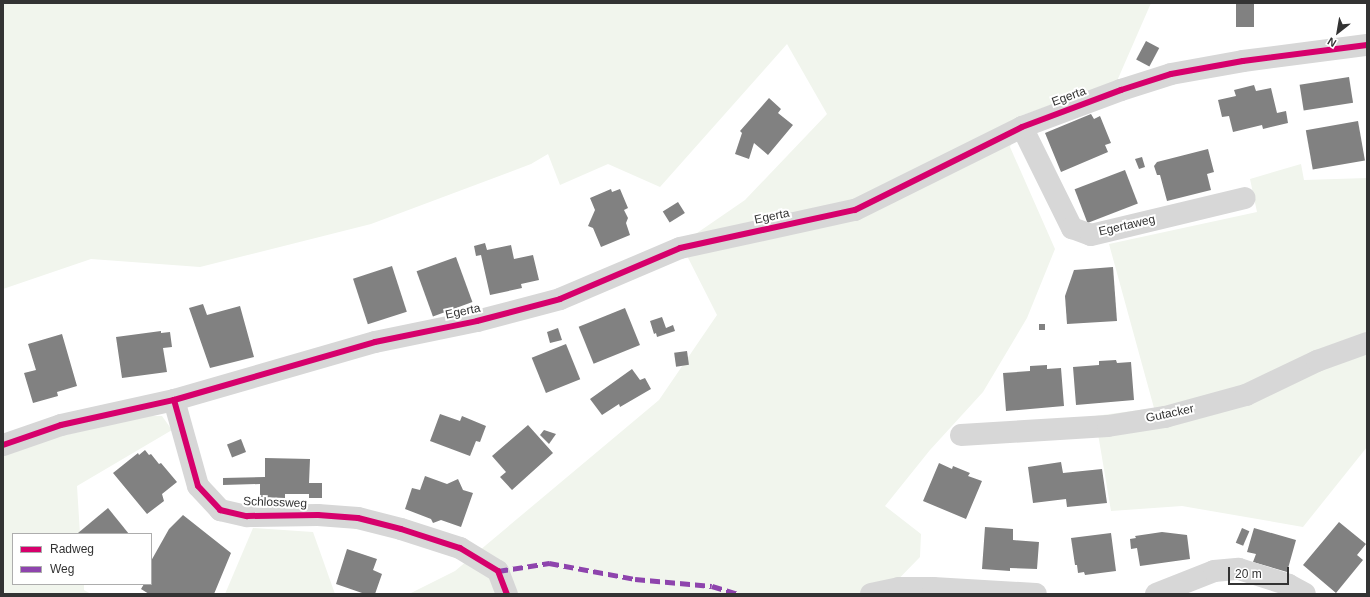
<!DOCTYPE html>
<style>
body{margin:0}
#map{position:relative;width:1370px;height:597px;overflow:hidden;background:#fff;font-family:Helvetica,sans-serif}
div>[style]{position:absolute}
[style*='--x']{left:calc(var(--x)*1px);top:calc(var(--y)*1px);width:calc(var(--w)*1px);rotate:calc(var(--a)*1deg)}
.green>*{inset:0;background:#f1f5ed}
.building>*{inset:0;background:#818181;transform-origin:0 0}
.minor>*{height:22px;margin:-11px;padding:0 11px;transform-origin:11px;border-radius:11px;background:#d7d7d7}
.quiet>*{height:5px;margin-top:-2.5px;transform-origin:0;background:repeating-linear-gradient(90deg,#8e44ad 0 10px,transparent 0 15px)}
.cycleway>*{height:6px;margin:-3px;padding:0 3px;transform-origin:3px;border-radius:3px;background:#d6006c}
span{translate:-50% -50%;white-space:nowrap;text-align:center;line-height:1.15;-webkit-text-stroke:4px #fff;paint-order:stroke}
.street-label{font-size:12px;color:#333}
.frame{position:absolute;inset:0;border:4px solid #333;pointer-events:none}
.legend{position:absolute;left:12px;top:533px;width:140px;height:52px;box-sizing:border-box;background:#fff;border:1px solid #adadad;margin:0;padding:5px 7px;list-style:none;font-size:12px;color:#333}
.legend li{display:flex;align-items:center;gap:8px;height:20px}
.legend b{width:20px;border:1px solid #adadad}
.north{position:absolute;left:1318px;top:12px;width:40px;height:40px;-webkit-text-stroke:3px #fff;paint-order:stroke;rotate:211deg;font-size:11px;font-weight:700;line-height:16px;text-align:center;color:#333}
.north::after{content:'';display:block;margin:auto;width:14px;height:18px;background:#333;clip-path:polygon(50% 0,100% 100%,50% 72%,0 100%)}
.scale{position:absolute;left:1228px;top:567px;width:61px;height:18px;box-sizing:border-box;border:2px solid #333;border-top:0;padding-left:5px;font-size:12px;line-height:14px;white-space:nowrap;color:#333;-webkit-text-stroke:3px #fff;paint-order:stroke}
</style>
<div id="map">
<div class="green">
<i style="clip-path:polygon(3px 3px,1151px 3px,1117px 81px,1023px 115px,1010px 147px,1055px 249px,1027px 318px,983px 392px,930px 450px,885px 506px,921px 534px,920px 557px,884px 594px,409px 594px,455px 571px,659px 400px,717px 315px,681px 244px,745px 200px,827px 114px,787px 44px,660px 187px,608px 164px,560px 185px,548px 154px,531px 164px,371px 224px,200px 267px,91px 259px,3px 289px)"></i>
<i style="clip-path:polygon(1301px 164px,1304px 180px,1367px 178px,1367px 447px,1303px 527px,1182px 506px,1111px 511px,1095px 416px,1154px 408px,1109px 244px,1257px 212px,1250px 179px)"></i>
<i style="clip-path:polygon(145px 416px,162px 416px,172px 430px,77px 486px,80px 534px,13px 534px,13px 584px,84px 584px,84px 590px,91px 594px,3px 594px,3px 431px,7px 449px)"></i>
<i style="clip-path:polygon(253px 528px,313px 532px,335px 594px,225px 594px)"></i>
</div>
<div class="building">
<i style="left:1236px;top:3px;width:18px;height:24px"></i>
<i style="left:1146px;top:41px;width:15px;height:21px;rotate:28deg"></i>
<i style="left:1349px;top:77px;width:26px;height:50px;rotate:81deg"></i>
<i style="clip-path:polygon(1254px 85px,1256px 91px,1271px 88px,1277px 113px,1286px 111px,1288px 123px,1263px 129px,1262px 125px,1233px 132px,1229px 116px,1222px 117px,1218px 100px,1236px 96px,1234px 90px)"></i>
<i style="clip-path:polygon(769px 98px,781px 109px,778px 113px,793px 125px,768px 155px,754px 143px,749px 159px,735px 154px,742px 133px,740px 131px)"></i>
<i style="clip-path:polygon(1091px 114px,1094px 119px,1100px 116px,1111px 143px,1105px 145px,1108px 152px,1061px 172px,1045px 133px)"></i>
<i style="left:1358px;top:121px;width:40px;height:53px;rotate:80deg"></i>
<i style="clip-path:polygon(1208px 149px,1214px 172px,1207px 174px,1211px 190px,1167px 201px,1160px 175px,1157px 175px,1154px 166px,1157px 162px)"></i>
<i style="clip-path:polygon(1142px 157px,1145px 167px,1139px 169px,1135px 159px)"></i>
<i style="left:1125px;top:170px;width:36px;height:54px;rotate:69deg"></i>
<i style="clip-path:polygon(611px 189px,612px 192px,620px 189px,628px 208px,624px 210px,628px 218px,626px 223px,630px 235px,601px 247px,593px 228px,588px 226px,595px 210px,590px 198px)"></i>
<i style="left:678px;top:202px;width:13px;height:18px;rotate:58deg"></i>
<i style="clip-path:polygon(485px 243px,487px 250px,511px 245px,514px 259px,533px 255px,539px 280px,521px 284px,522px 288px,490px 295px,481px 255px,476px 256px,474px 246px)"></i>
<i style="left:456px;top:257px;width:48px;height:42px;rotate:70deg"></i>
<i style="left:392px;top:266px;width:48px;height:41px;rotate:72deg"></i>
<i style="clip-path:polygon(1113px 267px,1117px 321px,1067px 324px,1065px 296px,1074px 270px)"></i>
<i style="clip-path:polygon(203px 304px,207px 315px,240px 306px,254px 357px,210px 368px,189px 308px)"></i>
<i style="left:625px;top:308px;width:40px;height:50px;rotate:68deg"></i>
<i style="clip-path:polygon(662px 317px,666px 328px,673px 325px,675px 331px,657px 337px,656px 333px,654px 334px,650px 321px)"></i>
<i style="left:1039px;top:324px;width:6px;height:6px"></i>
<i style="clip-path:polygon(558px 328px,562px 340px,550px 343px,547px 332px)"></i>
<i style="clip-path:polygon(161px 331px,161px 333px,170px 332px,172px 347px,163px 348px,167px 372px,122px 378px,116px 337px)"></i>
<i style="clip-path:polygon(62px 334px,77px 386px,57px 392px,58px 396px,33px 403px,24px 373px,36px 370px,28px 344px)"></i>
<i style="left:566px;top:344px;width:38px;height:37px;rotate:68deg"></i>
<i style="left:687px;top:351px;width:14px;height:13px;rotate:82deg"></i>
<i style="clip-path:polygon(1116px 360px,1117px 363px,1131px 362px,1134px 400px,1076px 405px,1073px 367px,1099px 365px,1099px 361px)"></i>
<i style="clip-path:polygon(1047px 365px,1047px 369px,1061px 368px,1064px 406px,1006px 411px,1003px 373px,1030px 371px,1030px 366px)"></i>
<i style="clip-path:polygon(632px 369px,640px 380px,645px 378px,651px 389px,620px 407px,619px 404px,602px 415px,590px 399px)"></i>
<i style="clip-path:polygon(440px 414px,460px 421px,462px 416px,486px 426px,480px 442px,476px 441px,470px 456px,430px 441px)"></i>
<i style="clip-path:polygon(528px 425px,553px 453px,512px 490px,500px 477px,506px 472px,492px 456px)"></i>
<i style="clip-path:polygon(544px 430px,556px 434px,549px 444px,540px 435px)"></i>
<i style="left:241px;top:439px;width:14px;height:15px;rotate:69deg"></i>
<i style="clip-path:polygon(145px 450px,149px 455px,151px 454px,159px 464px,161px 463px,177px 482px,162px 494px,164px 501px,147px 514px,113px 473px,138px 453px,139px 455px)"></i>
<i style="clip-path:polygon(265px 458px,310px 459px,309px 483px,322px 483px,322px 498px,309px 498px,309px 494px,285px 494px,285px 498px,260px 497px,260px 484px,223px 485px,223px 478px,265px 477px)"></i>
<i style="clip-path:polygon(1061px 462px,1063px 473px,1102px 469px,1107px 503px,1067px 507px,1066px 499px,1033px 503px,1028px 467px)"></i>
<i style="clip-path:polygon(939px 463px,952px 469px,953px 466px,970px 473px,968px 476px,982px 481px,966px 519px,923px 501px)"></i>
<i style="clip-path:polygon(425px 476px,447px 484px,458px 479px,463px 490px,473px 493px,461px 527px,441px 520px,433px 523px,431px 519px,405px 509px,412px 488px,420px 490px)"></i>
<i style="clip-path:polygon(108px 508px,129px 534px,79px 534px,78px 533px)"></i>
<i style="clip-path:polygon(183px 515px,231px 553px,214px 594px,149px 594px,141px 589px,144px 584px,151px 584px,151px 561px,169px 529px)"></i>
<i style="clip-path:polygon(1339px 522px,1366px 544px,1357px 555px,1363px 560px,1336px 593px,1303px 565px)"></i>
<i style="clip-path:polygon(985px 527px,1013px 529px,1013px 540px,1039px 542px,1037px 569px,1010px 568px,1010px 571px,982px 569px)"></i>
<i style="left:1242px;top:528px;width:8px;height:16px;rotate:23deg"></i>
<i style="clip-path:polygon(1254px 528px,1296px 540px,1287px 572px,1253px 562px,1256px 554px,1247px 552px)"></i>
<i style="clip-path:polygon(1162px 532px,1187px 535px,1190px 559px,1140px 566px,1137px 548px,1131px 549px,1130px 539px,1136px 538px,1135px 536px)"></i>
<i style="clip-path:polygon(1111px 533px,1116px 571px,1085px 575px,1084px 572px,1078px 573px,1077px 565px,1075px 565px,1071px 538px)"></i>
<i style="clip-path:polygon(347px 549px,377px 559px,373px 570px,382px 574px,375px 594px,365px 594px,336px 584px)"></i>
</div>
<div class="minor">
<i style="--x:1022;--y:127;--w:113;--a:63.7"></i>
<i style="--x:1072;--y:228;--w:20;--a:20"></i>
<i style="--x:1091;--y:235;--w:158;--a:-13.5"></i>
<i style="--x:174;--y:400;--w:89;--a:74.4"></i>
<i style="--x:198;--y:486;--w:33;--a:47"></i>
<i style="--x:220;--y:510;--w:28;--a:13"></i>
<i style="--x:247;--y:516;--w:71;--a:-0.8"></i>
<i style="--x:318;--y:515;--w:40;--a:4.3"></i>
<i style="--x:358;--y:518;--w:44;--a:14.3"></i>
<i style="--x:401;--y:529;--w:62;--a:17.9"></i>
<i style="--x:460;--y:548;--w:44;--a:31.2"></i>
<i style="--x:498;--y:571;--w:25;--a:69"></i>
<i style="--x:961;--y:435;--w:147;--a:-3.5"></i>
<i style="--x:1108;--y:426;--w:58;--a:-9"></i>
<i style="--x:1165;--y:417;--w:84;--a:-15.2"></i>
<i style="--x:1246;--y:395;--w:79;--a:-25.6"></i>
<i style="--x:1317;--y:361;--w:53;--a:-19.8"></i>
<i style="--x:3;--y:445;--w:61;--a:-19"></i>
<i style="--x:61;--y:425;--w:116;--a:-12.5"></i>
<i style="--x:174;--y:400;--w:209;--a:-16.1"></i>
<i style="--x:375;--y:342;--w:104;--a:-11.6"></i>
<i style="--x:477;--y:321;--w:86;--a:-14.8"></i>
<i style="--x:560;--y:299;--w:130;--a:-23"></i>
<i style="--x:680;--y:248;--w:179;--a:-12.3"></i>
<i style="--x:855;--y:210;--w:186;--a:-26.4"></i>
<i style="--x:1022;--y:127;--w:106;--a:-20.5"></i>
<i style="--x:1121;--y:90;--w:52;--a:-17.7"></i>
<i style="--x:1171;--y:74;--w:73;--a:-10.2"></i>
<i style="--x:1243;--y:61;--w:125;--a:-7.4"></i>
<i style="--x:871;--y:594;--w:29;--a:-12"></i>
<i style="--x:899;--y:588;--w:34;--a:0"></i>
<i style="--x:933;--y:588;--w:103;--a:3.3"></i>
<i style="--x:1156;--y:594;--w:62;--a:-21.6"></i>
<i style="--x:1214;--y:571;--w:25;--a:-5"></i>
<i style="--x:1239;--y:569;--w:52;--a:17.7"></i>
<i style="--x:1289;--y:585;--w:18;--a:29"></i>
</div>
<div class="quiet">
<i style="--x:498;--y:571;--w:52;--a:-8.9"></i>
<i style="--x:549;--y:563;--w:87;--a:10.5"></i>
<i style="--x:635;--y:579;--w:77;--a:5.2"></i>
<i style="--x:712;--y:586;--w:27;--a:17"></i>
</div>
<div class="cycleway">
<i style="--x:174;--y:400;--w:89;--a:74.4"></i>
<i style="--x:198;--y:486;--w:33;--a:47"></i>
<i style="--x:220;--y:510;--w:28;--a:13"></i>
<i style="--x:247;--y:516;--w:71;--a:-0.8"></i>
<i style="--x:318;--y:515;--w:40;--a:4.3"></i>
<i style="--x:358;--y:518;--w:44;--a:14.3"></i>
<i style="--x:401;--y:529;--w:62;--a:17.9"></i>
<i style="--x:460;--y:548;--w:44;--a:31.2"></i>
<i style="--x:498;--y:571;--w:25;--a:69"></i>
<i style="--x:3;--y:445;--w:61;--a:-19"></i>
<i style="--x:61;--y:425;--w:116;--a:-12.5"></i>
<i style="--x:174;--y:400;--w:209;--a:-16.1"></i>
<i style="--x:375;--y:342;--w:104;--a:-11.6"></i>
<i style="--x:477;--y:321;--w:86;--a:-14.8"></i>
<i style="--x:560;--y:299;--w:130;--a:-23"></i>
<i style="--x:680;--y:248;--w:179;--a:-12.3"></i>
<i style="--x:855;--y:210;--w:186;--a:-26.4"></i>
<i style="--x:1022;--y:127;--w:106;--a:-20.5"></i>
<i style="--x:1121;--y:90;--w:52;--a:-17.7"></i>
<i style="--x:1171;--y:74;--w:73;--a:-10.2"></i>
<i style="--x:1243;--y:61;--w:125;--a:-7.4"></i>
</div>
<div class="street-label">
<span style="left:1069px;top:97px;rotate:-20deg">Egerta</span>
<span style="left:772px;top:217px;rotate:-12deg">Egerta</span>
<span style="left:1127px;top:226px;rotate:-13deg">Egertaweg</span>
<span style="left:463px;top:312px;rotate:-12deg">Egerta</span>
<span style="left:1170px;top:414px;rotate:-12deg">Gutacker</span>
<span style="left:275px;top:503px;rotate:2deg">Schlossweg</span>
</div>
<div class="frame"></div>
<ul class="legend">
<li><b style="height:5px;background:#d6006c"></b>Radweg</li>
<li><b style="height:5px;background:#8e44ad"></b>Weg</li>
</ul>
<div class="north">N</div>
<div class="scale">20 m</div>
</div>
